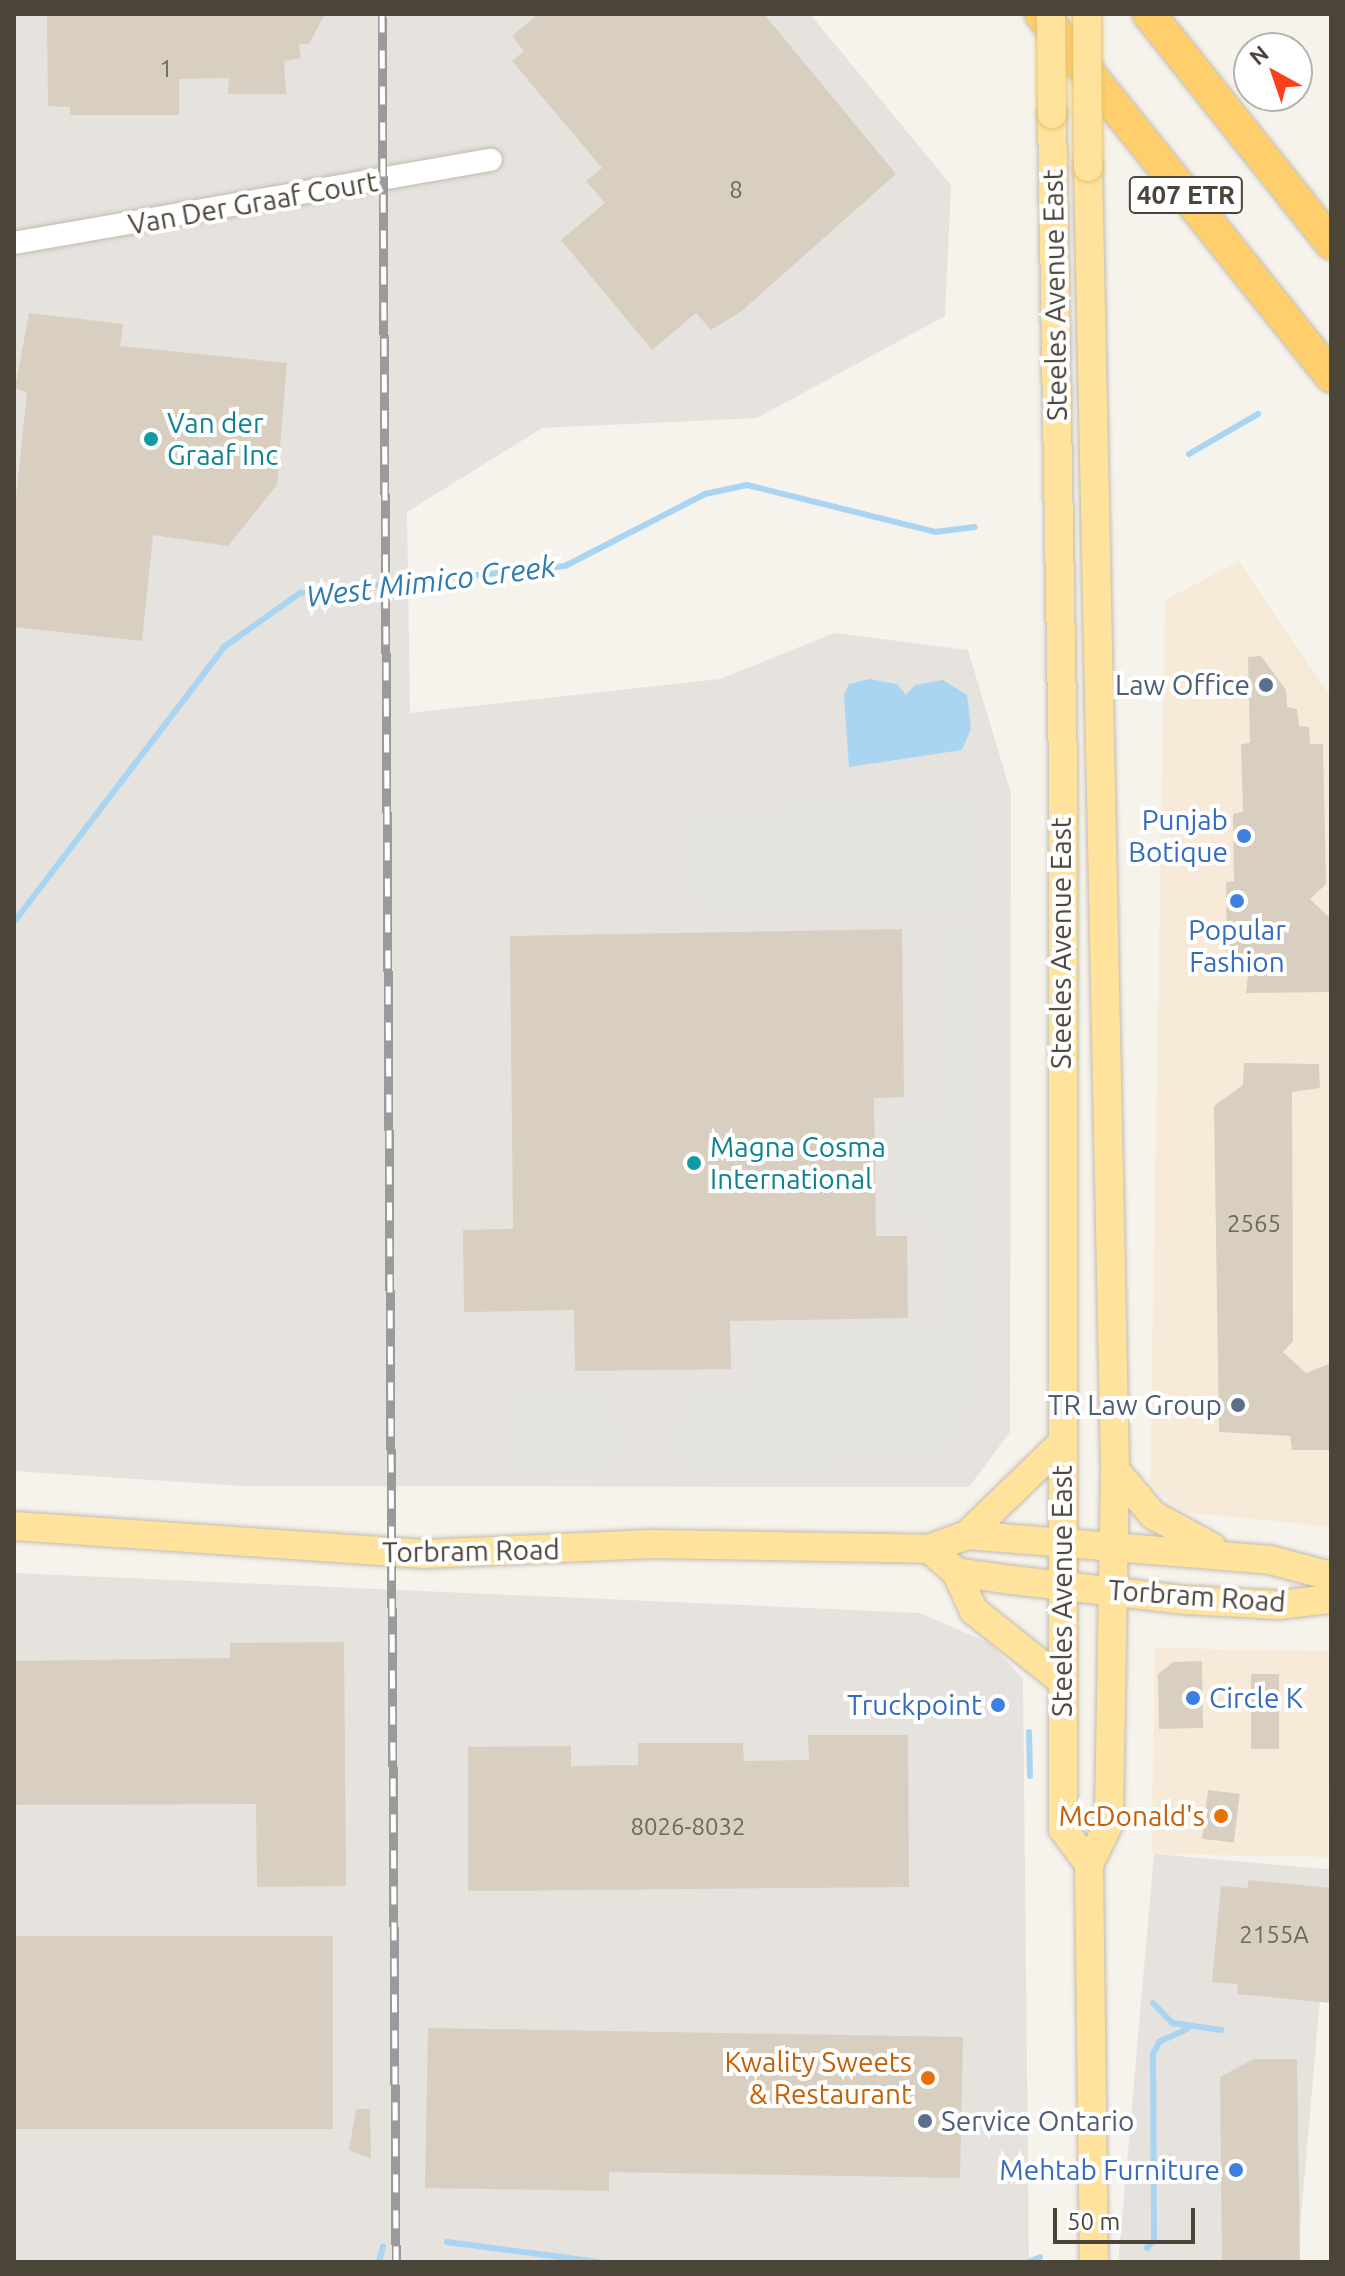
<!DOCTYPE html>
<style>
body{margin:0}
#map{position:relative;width:1345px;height:2276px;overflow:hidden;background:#f6f3ec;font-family:Ubuntu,sans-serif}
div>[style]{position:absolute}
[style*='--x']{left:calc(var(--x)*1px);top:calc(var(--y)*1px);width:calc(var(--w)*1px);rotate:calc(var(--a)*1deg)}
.commercial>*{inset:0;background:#f7ead8;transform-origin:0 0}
.industrial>*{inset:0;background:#e6e2dd;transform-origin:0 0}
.parking>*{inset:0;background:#e5e3e0;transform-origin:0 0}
.water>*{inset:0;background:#a9d4f2}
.stream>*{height:6px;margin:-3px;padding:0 3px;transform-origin:3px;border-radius:3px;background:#a9d4f2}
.building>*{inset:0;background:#d8cfc1;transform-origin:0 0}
.roads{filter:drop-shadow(0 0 2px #c2bbae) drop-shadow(0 0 2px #c2bbae)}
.minor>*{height:22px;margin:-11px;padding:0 11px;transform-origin:11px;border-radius:11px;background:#fff}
.major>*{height:28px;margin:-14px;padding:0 14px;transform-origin:14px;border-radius:14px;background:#ffe39c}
.highway>*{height:32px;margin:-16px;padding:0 16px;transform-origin:16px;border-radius:16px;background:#ffcf6e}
.rail>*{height:9px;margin-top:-4.5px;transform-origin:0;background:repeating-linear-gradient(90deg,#fff 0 18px,#9a9a9a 0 36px);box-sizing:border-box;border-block:2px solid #9a9a9a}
.bridges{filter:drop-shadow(0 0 2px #e6c16a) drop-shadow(0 0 2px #e6c16a)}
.major-bridge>*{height:28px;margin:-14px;padding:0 14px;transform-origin:14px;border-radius:14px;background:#ffe39c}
.dots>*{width:22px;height:22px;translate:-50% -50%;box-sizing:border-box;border:4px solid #fff;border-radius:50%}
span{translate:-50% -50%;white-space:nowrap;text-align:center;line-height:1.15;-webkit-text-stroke:8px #fff;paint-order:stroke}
.number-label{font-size:24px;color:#6e675b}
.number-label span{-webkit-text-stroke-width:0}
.shield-label span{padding:2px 6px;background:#fff;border:2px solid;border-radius:6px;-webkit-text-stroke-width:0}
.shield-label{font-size:26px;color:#4b4439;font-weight:700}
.street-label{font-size:28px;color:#4b4439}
.culture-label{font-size:28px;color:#0d838f}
.left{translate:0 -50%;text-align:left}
.service-label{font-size:28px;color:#4e5e75}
.right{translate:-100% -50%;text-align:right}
.shop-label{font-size:28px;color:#366cbe}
.food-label{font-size:28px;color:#c56008}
.water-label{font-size:30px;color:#2e7ab2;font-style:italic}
.frame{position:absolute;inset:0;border:16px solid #4b4439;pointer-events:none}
.north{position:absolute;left:1233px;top:32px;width:80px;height:80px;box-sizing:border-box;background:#fff;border:2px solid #b7b4b0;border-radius:50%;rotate:320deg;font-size:22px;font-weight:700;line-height:32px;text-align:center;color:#4b4439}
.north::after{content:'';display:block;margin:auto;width:28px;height:36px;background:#fc3f1d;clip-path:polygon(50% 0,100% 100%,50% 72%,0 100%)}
.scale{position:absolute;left:1053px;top:2208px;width:142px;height:36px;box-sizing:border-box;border:4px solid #4b4439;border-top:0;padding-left:10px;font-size:24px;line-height:28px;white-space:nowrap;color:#4b4439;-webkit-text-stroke:6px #fff;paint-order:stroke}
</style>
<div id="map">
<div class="commercial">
<i style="clip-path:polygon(1239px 561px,1331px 697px,1331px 1527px,1183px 1512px,1150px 1483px,1165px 600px)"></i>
<i style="left:1155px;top:1648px;width:176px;height:206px;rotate:1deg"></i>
</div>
<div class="industrial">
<i style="clip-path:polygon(14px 14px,810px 14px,951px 185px,945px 316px,757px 418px,542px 428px,407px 512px,410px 713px,720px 679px,834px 633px,968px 650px,1011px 793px,1010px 1432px,969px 1487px,242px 1486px,14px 1471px)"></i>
<i style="clip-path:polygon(14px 1573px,920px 1613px,989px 1643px,1023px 1679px,1029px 2262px,14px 2262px)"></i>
<i style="left:1154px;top:1854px;width:178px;height:408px;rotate:5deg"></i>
</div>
<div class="parking">
<i style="left:978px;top:792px;width:116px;height:293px;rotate:87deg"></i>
<i style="clip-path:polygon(984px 917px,988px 1414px,972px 1415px,945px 1467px,685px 1471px,684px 1455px,670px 1454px,667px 1424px,682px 1422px,682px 1379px,747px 1379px,750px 1326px,925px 1322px,926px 1334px,933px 1334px,930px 1225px,893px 1220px,890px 1115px,940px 1110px,941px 920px)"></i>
<i style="clip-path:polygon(612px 1381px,613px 1424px,628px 1424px,628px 1455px,612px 1455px,612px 1473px,502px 1474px,501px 1383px)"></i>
</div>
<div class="water">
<i style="clip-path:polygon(869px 679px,897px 684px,906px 695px,915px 685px,943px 680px,967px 695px,971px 729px,962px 750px,849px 767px,844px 695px,849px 684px)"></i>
</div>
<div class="stream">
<i style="--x:1189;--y:454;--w:80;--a:-30.1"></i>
<i style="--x:14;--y:922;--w:346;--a:-52.6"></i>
<i style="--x:224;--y:647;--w:93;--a:-35.4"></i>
<i style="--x:300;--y:593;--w:266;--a:-5.8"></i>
<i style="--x:565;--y:566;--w:157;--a:-27.2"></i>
<i style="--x:705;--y:494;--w:43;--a:-12.1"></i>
<i style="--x:747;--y:485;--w:194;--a:14"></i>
<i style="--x:935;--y:532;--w:40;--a:-7.1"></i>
<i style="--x:1029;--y:1732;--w:44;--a:88.7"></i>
<i style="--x:1153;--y:2003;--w:28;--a:46"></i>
<i style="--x:1172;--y:2023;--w:50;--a:8"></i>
<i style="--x:447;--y:2242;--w:153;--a:7.5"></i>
<i style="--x:1147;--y:2248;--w:11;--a:-49"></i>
<i style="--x:1154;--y:2240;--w:186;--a:-90.3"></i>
<i style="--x:1153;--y:2054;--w:13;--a:-63"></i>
<i style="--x:1159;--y:2042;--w:31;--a:-25"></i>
<i style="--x:379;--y:2262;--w:16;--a:-76"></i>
<i style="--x:1029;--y:2262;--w:12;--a:-24"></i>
</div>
<div class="building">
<i style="clip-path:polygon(47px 14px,325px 14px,309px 44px,299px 44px,301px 58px,284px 61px,286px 94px,228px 94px,229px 78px,179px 79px,179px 115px,70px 115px,70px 107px,48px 106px)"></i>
<i style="clip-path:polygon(538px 14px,764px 14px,896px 174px,743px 310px,711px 330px,696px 313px,652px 350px,561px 240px,605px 203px,586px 181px,602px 168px,512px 61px,524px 51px,512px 36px)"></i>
<i style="clip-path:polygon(29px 313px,123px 324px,120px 346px,287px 363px,277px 485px,228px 546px,153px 535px,142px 641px,14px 627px,14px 516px,27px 393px,15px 388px)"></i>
<i style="clip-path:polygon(1261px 656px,1286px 690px,1287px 707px,1297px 709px,1299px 726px,1309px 727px,1310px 744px,1323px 744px,1326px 884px,1310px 899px,1331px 919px,1331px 992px,1246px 993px,1248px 976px,1227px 957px,1226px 882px,1234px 881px,1233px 814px,1243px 812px,1241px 744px,1250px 743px,1248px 657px)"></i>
<i style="clip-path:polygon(902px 929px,904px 1097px,874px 1098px,876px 1236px,907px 1236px,908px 1318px,730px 1321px,731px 1369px,575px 1371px,574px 1310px,464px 1312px,463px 1230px,513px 1229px,510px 936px)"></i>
<i style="clip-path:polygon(1244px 1063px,1319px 1064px,1320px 1088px,1292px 1092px,1293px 1341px,1283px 1352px,1306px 1373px,1331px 1363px,1331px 1450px,1292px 1450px,1290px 1436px,1219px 1432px,1214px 1106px,1243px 1085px)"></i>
<i style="clip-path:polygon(344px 1642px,346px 1886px,257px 1887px,256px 1804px,14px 1805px,14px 1661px,230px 1658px,230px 1643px)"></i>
<i style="clip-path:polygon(1202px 1661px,1203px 1728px,1159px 1729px,1158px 1674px,1173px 1662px)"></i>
<i style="left:1251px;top:1674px;width:28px;height:75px"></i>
<i style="clip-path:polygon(808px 1735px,908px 1735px,909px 1887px,468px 1891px,468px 1747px,571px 1746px,571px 1766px,638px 1765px,638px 1743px,743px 1743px,744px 1761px,809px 1760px)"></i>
<i style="left:1208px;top:1790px;width:32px;height:49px;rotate:7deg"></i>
<i style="clip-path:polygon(1248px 1880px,1331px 1888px,1331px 2003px,1237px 1994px,1238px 1984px,1212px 1982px,1221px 1886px,1248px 1888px)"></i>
<i style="left:333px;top:1936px;width:193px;height:319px;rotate:90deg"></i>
<i style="clip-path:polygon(428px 2028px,963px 2037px,960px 2178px,609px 2172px,609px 2191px,425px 2188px)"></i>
<i style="clip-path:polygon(1254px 2059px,1297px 2059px,1300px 2262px,1222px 2262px,1220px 2077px)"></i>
<i style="clip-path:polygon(356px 2109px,370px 2109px,371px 2159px,349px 2150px)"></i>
</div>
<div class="roads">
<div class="minor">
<i style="--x:14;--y:243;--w:484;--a:-9.9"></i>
</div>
<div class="major">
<i style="--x:1052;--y:114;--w:654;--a:89.04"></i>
<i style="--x:1063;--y:768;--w:1061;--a:90"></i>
<i style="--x:1063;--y:1829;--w:44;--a:53.4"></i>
<i style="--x:1088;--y:167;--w:1303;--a:88.81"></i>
<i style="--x:1115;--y:1470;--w:353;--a:91"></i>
<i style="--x:1109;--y:1823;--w:46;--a:116"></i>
<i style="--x:1089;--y:1864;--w:398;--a:89.3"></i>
<i style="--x:1115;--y:1470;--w:59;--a:49.8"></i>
<i style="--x:1153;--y:1515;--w:67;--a:28.5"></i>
<i style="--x:14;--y:1526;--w:411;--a:3.9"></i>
<i style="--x:424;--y:1554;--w:229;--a:-2.5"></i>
<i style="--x:653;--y:1544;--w:276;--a:1"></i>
<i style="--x:929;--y:1549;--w:40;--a:-20.2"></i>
<i style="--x:967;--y:1535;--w:304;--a:4.7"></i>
<i style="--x:1270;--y:1560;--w:63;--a:14.7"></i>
<i style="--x:967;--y:1535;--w:134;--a:-44.1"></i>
<i style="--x:929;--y:1549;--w:35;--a:40"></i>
<i style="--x:956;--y:1572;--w:57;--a:8.1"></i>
<i style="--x:1012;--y:1580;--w:175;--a:6.6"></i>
<i style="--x:1186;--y:1600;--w:92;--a:3.1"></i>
<i style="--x:1278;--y:1605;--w:53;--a:-6.5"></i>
<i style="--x:956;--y:1572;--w:43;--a:65.2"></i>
<i style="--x:974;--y:1611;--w:111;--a:38.4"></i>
</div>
<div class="highway">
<i style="--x:1041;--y:14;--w:464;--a:51.3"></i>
<i style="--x:1149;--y:14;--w:293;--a:51.5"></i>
</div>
</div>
<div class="rail">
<i style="--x:382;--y:14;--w:2248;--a:89.64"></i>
</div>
<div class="bridges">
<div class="major-bridge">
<i style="--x:1051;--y:14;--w:100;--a:89.4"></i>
<i style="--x:1087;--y:14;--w:153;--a:89.6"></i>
</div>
</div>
<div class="dots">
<i style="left:151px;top:439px;background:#0f9aa8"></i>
<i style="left:1266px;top:685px;background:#5c6f8a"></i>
<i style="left:1244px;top:836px;background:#3f7fe0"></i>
<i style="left:1237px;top:901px;background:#3f7fe0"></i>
<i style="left:694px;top:1163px;background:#0f9aa8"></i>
<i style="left:1238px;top:1405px;background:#5c6f8a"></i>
<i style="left:1193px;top:1698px;background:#3f7fe0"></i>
<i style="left:998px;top:1705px;background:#3f7fe0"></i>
<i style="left:1221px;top:1816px;background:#e8710a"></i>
<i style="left:928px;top:2078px;background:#e8710a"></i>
<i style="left:925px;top:2121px;background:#5c6f8a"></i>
<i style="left:1236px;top:2170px;background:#3f7fe0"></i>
</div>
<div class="number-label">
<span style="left:166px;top:69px">1</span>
<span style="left:736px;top:190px">8</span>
<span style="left:1254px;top:1224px">2565</span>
<span style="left:688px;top:1827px">8026-8032</span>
<span style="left:1274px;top:1935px">2155A</span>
</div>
<div class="shield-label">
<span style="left:1186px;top:195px">407 ETR</span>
</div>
<div class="street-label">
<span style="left:253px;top:203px;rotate:-10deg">Van Der Graaf Court</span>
<span style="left:1055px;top:295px;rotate:-91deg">Steeles Avenue East</span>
<span style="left:1061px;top:943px;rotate:-90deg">Steeles Avenue East</span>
<span style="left:471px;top:1551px;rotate:-1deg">Torbram Road</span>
<span style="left:1062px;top:1591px;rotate:-90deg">Steeles Avenue East</span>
<span style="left:1197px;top:1596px;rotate:4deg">Torbram Road</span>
</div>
<div class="culture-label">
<span class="left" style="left:167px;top:439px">Van der<br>Graaf Inc</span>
<span class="left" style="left:710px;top:1163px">Magna Cosma<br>International</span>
</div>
<div class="service-label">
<span class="right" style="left:1250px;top:685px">Law Office</span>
<span class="right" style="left:1222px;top:1405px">TR Law Group</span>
<span class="left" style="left:941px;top:2121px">Service Ontario</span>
</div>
<div class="shop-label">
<span class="right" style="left:1228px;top:836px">Punjab<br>Botique</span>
<span style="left:1237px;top:946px">Popular<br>Fashion</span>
<span class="left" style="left:1209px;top:1698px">Circle K</span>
<span class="right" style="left:982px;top:1705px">Truckpoint</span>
<span class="right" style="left:1220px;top:2170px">Mehtab Furniture</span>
</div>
<div class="food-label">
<span class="right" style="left:1205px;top:1816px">McDonald's</span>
<span class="right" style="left:912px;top:2078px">Kwality Sweets<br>&amp; Restaurant</span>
</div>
<div class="water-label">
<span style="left:431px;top:581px;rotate:-7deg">West Mimico Creek</span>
</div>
<div class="frame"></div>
<div class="north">N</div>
<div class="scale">50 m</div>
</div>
